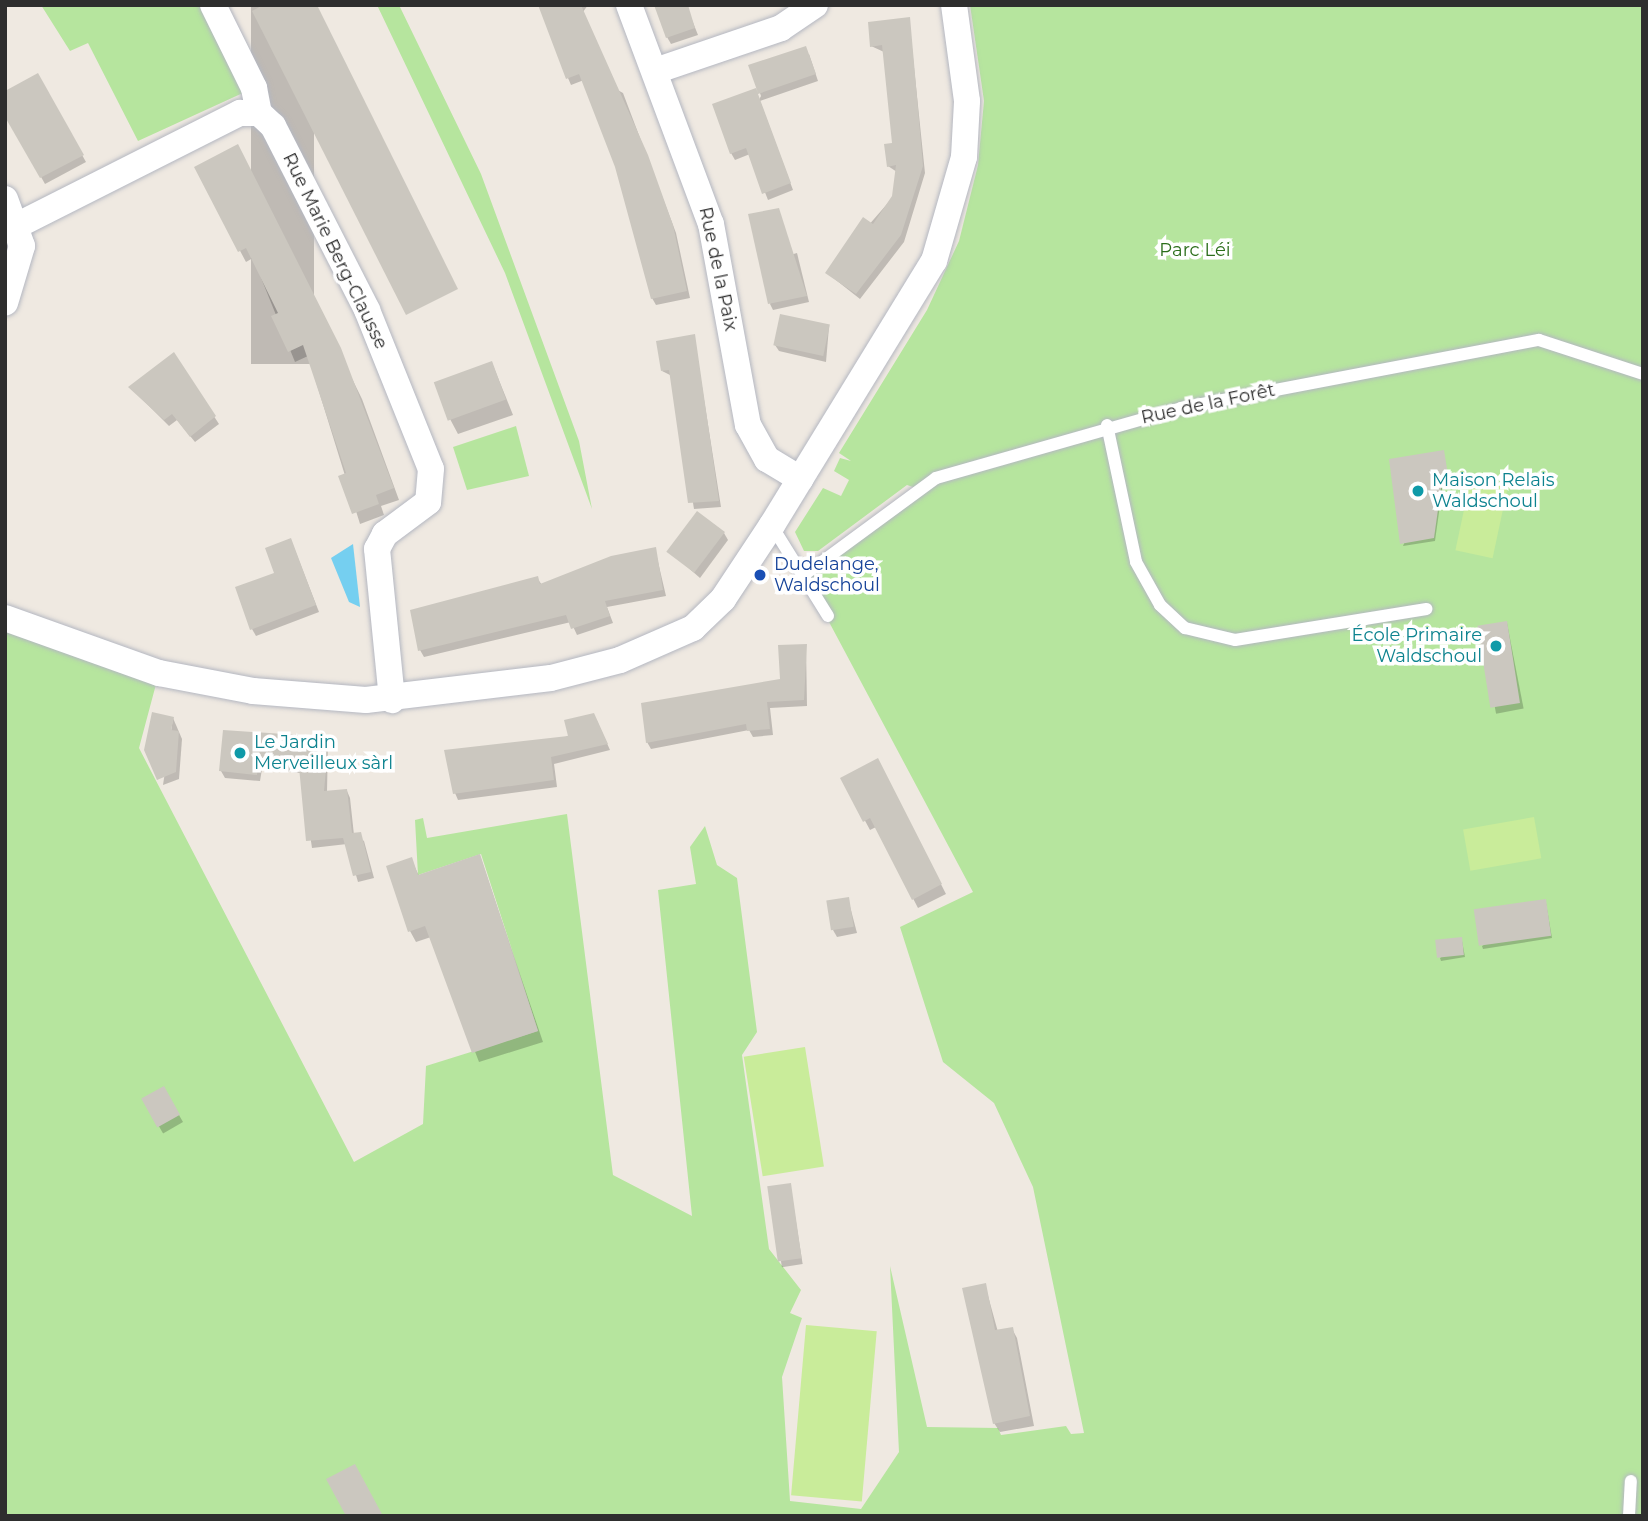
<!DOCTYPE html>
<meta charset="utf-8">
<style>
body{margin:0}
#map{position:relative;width:1648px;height:1521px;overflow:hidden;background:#efe9e1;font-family:Montserrat,sans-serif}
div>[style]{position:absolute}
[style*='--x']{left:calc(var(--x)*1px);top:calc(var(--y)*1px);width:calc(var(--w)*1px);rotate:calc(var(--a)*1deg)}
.green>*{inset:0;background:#b6e59e}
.pitch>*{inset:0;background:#c9ec9a;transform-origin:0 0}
.water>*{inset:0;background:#75cff0}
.shadow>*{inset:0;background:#0003;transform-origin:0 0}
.building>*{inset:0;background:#cbc7bf;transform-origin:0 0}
.roads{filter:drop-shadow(0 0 2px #b4b7c1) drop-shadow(0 0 2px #b4b7c1)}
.service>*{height:12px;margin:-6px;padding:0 6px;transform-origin:6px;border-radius:6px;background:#fff}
.minor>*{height:26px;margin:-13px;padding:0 13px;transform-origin:13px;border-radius:13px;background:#fff}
.dots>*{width:19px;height:19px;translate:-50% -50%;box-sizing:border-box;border:4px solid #fff;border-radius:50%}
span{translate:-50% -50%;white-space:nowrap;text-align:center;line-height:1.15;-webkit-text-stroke:7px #fff;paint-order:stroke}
.park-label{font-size:18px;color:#2c6e1b}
.street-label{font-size:18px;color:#2e2e2e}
.culture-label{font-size:18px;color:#0d838f}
.left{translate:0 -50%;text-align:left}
.right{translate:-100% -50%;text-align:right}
.transit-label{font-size:18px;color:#164399}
.frame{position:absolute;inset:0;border:7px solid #2e2e2e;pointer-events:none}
</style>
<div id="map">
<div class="green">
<i style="clip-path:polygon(41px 5px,202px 5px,245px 92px,138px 141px,88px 43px,70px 51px)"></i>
<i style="clip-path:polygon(377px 5px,399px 5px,481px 174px,579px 441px,592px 509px,505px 273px)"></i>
<i style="clip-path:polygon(970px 5px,1643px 5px,1643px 1516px,5px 1516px,5px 618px,159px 673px,139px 748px,354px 1162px,423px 1124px,426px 1066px,538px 1031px,481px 854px,418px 875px,415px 820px,423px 818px,427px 838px,567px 814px,613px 1175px,692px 1216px,658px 890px,696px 884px,690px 847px,705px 826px,717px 865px,737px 878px,757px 1032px,742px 1055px,769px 1249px,801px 1290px,790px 1313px,802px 1318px,782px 1377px,790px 1501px,861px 1509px,899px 1452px,890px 1266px,927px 1427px,998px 1428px,1001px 1435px,1066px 1426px,1071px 1434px,1084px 1433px,1033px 1187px,994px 1103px,943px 1062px,900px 927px,973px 892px,804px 575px,916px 488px,907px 485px,818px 551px,804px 551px,795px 532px,823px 488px,841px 496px,849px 480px,834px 471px,840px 458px,851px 461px,839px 453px,927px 310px,959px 241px,978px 165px,984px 101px)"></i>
<i style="clip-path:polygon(516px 426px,529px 476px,467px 490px,453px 447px)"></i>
</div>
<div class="pitch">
<i style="left:1471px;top:477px;width:38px;height:75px;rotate:12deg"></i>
<i style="left:1534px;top:817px;width:42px;height:72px;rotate:80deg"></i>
<i style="left:805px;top:1047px;width:121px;height:62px;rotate:81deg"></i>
<i style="left:806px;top:1325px;width:71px;height:171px;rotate:5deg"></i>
</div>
<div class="water">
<i style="clip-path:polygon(353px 544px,360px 607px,349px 602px,331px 558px)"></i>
</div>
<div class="shadow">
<i style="left:251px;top:5px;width:63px;height:359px"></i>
<i style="clip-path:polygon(543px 5px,588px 5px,583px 12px,614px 88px,623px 93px,676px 233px,690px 298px,656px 305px,652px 298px,617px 166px,584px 80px,571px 85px,568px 78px)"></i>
<i style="clip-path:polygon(686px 5px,698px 35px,671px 44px,667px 37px)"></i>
<i style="clip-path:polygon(909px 19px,925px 173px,904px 242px,860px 299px,827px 273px,894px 196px,897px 172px,888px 166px,893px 145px,884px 52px,871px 46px)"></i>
<i style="clip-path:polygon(809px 54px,818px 81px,760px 101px,793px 190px,768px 200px,750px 154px,735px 160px,731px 153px,761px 96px,751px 67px)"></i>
<i style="clip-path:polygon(38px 76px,86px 162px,45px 184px,5px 113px)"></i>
<i style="clip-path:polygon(243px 157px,362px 399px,399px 500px,381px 506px,384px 515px,360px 524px,308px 356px,295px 362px,253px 258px,246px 262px,196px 168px)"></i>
<i style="clip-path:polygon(797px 253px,809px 302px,773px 310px,770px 304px,790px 255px)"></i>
<i style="clip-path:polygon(829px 327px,826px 362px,779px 351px,775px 345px)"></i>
<i style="clip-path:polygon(694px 336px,721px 507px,694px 509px,672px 376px,662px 371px)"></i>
<i style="clip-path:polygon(173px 354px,219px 424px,195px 442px,177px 420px,169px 426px,131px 388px)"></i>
<i style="clip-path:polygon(492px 363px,513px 415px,458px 434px,450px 419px)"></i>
<i style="clip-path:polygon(1443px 452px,1449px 483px,1443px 484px,1435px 541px,1403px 546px)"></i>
<i style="clip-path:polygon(724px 533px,728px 540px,700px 578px,669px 551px)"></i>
<i style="clip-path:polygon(291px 540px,319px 612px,256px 636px,252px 629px)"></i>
<i style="clip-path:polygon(655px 549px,666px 596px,607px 607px,613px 623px,577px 635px,571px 622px,424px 657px,420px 650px,537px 578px,542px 585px)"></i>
<i style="left:1507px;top:623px;width:87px;height:28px;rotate:79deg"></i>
<i style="clip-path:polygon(806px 646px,807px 706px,770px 708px,773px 735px,753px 737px,749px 730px,651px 749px,647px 742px,782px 681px)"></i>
<i style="clip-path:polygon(173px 718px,182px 739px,179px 779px,163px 785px)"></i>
<i style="clip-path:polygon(597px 721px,610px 750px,554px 764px,557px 787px,458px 800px,455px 793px)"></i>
<i style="clip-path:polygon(328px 739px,327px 793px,347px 791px,350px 798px,354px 835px,364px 841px,374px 878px,358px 882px,347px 844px,312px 848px,301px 773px,262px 769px,260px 781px,225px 778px,221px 771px)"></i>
<i style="clip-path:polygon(882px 769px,946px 894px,918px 908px,876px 827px,870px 830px,842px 778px)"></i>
<i style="clip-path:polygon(480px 856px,543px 1042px,479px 1062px,431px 937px,416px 942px,410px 931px,411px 859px,419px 876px)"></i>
<i style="clip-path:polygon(848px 899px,857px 933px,837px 937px,833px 930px)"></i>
<i style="clip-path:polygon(1546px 903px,1552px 938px,1483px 949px,1482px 946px)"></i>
<i style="clip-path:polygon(1462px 941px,1465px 957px,1441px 961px,1440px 958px)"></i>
<i style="left:164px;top:1089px;width:38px;height:23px;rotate:60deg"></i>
<i style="left:790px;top:1184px;width:81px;height:21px;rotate:81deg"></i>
<i style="clip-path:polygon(985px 1285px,998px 1332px,1012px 1329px,1017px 1338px,1034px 1426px,1000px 1432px,994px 1423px)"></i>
</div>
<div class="building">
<i style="clip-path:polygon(263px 5px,317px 5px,458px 289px,406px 315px,252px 11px)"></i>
<i style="clip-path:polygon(538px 5px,581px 5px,648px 155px,673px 225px,687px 291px,651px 299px,615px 167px,579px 74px,566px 79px)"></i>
<i style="clip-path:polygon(654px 5px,688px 5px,695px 28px,666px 38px)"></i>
<i style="clip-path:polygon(910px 17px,923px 166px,901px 235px,856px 294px,825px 273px,863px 217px,873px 224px,892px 196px,896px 165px,887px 167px,884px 144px,892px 143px,882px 45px,870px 47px,868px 22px)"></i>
<i style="clip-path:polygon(806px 46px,816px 74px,758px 94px,791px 183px,762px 194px,746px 148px,730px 154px,712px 104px,756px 88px,758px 93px,748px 65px)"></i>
<i style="clip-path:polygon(38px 73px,84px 155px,40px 178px,5px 117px,5px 91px)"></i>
<i style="clip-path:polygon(238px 144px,341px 348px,394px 488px,376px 495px,379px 504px,352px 514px,338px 476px,346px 473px,303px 345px,288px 352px,271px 316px,278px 313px,246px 248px,238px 252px,194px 167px)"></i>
<i style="clip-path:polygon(779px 208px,807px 296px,768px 304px,748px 214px)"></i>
<i style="left:780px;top:314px;width:51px;height:32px;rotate:12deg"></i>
<i style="clip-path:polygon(695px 334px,719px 501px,688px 503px,669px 370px,661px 371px,656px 341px)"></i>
<i style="clip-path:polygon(174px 352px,216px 416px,190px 437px,172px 414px,164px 420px,128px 387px)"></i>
<i style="left:492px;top:361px;width:41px;height:62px;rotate:70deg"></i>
<i style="clip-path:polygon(1444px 450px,1449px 481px,1442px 481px,1434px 538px,1400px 544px,1389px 459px)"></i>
<i style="left:697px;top:511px;width:35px;height:51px;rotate:37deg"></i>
<i style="clip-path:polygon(291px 538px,316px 605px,250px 630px,235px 587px,274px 573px,265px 548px)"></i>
<i style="clip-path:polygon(656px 547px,663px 590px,605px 601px,610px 616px,571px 629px,566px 615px,418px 651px,410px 610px,538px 576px,540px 584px,611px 556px)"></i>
<i style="left:1507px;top:621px;width:83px;height:30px;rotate:81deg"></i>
<i style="clip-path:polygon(807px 644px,804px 700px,767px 702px,770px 729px,747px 731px,746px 724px,646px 743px,641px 703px,780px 679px,778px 645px)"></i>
<i style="clip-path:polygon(152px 712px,174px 717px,171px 730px,179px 731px,176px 772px,157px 780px,144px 750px)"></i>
<i style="clip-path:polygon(594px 713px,608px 744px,551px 757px,554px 780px,453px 794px,444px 750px,568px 736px,564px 720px)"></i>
<i style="clip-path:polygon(223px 730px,329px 737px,324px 791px,347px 789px,352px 833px,361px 832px,371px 872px,353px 876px,343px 838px,306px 841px,299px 767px,258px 763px,257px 775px,219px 771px)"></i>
<i style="clip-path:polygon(878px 758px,942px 884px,912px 900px,870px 818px,863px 822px,840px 778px)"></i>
<i style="clip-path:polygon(480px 854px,538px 1031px,472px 1053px,425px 926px,408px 932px,386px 866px,412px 857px,418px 875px)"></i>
<i style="left:849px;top:897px;width:30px;height:23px;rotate:81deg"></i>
<i style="left:1546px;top:899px;width:37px;height:73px;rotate:82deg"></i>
<i style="left:1462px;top:937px;width:18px;height:27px;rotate:84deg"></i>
<i style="left:164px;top:1086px;width:33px;height:26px;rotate:61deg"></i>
<i style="left:791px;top:1183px;width:76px;height:24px;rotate:82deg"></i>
<i style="clip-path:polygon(986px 1283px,995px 1330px,1013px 1327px,1030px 1416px,993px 1424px,962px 1288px)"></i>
<i style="clip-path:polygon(355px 1464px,383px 1516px,346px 1516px,326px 1479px)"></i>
</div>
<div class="roads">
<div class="service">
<i style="--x:1107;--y:425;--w:140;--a:78"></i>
<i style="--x:1136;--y:562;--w:49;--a:60.8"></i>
<i style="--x:1160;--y:605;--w:34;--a:43"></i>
<i style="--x:1185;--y:628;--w:51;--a:13.5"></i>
<i style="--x:1235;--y:640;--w:194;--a:-9.2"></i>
<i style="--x:772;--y:526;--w:106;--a:58.1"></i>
<i style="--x:804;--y:575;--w:164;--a:-36.3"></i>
<i style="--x:936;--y:478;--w:255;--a:-15.9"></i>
<i style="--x:1181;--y:408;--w:364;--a:-10.8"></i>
<i style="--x:1539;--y:340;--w:109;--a:18.1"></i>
<i style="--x:1629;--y:1516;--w:35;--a:-87"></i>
</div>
<div class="minor">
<i style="--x:213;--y:5;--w:93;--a:63.7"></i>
<i style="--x:254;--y:88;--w:25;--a:79"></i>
<i style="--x:629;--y:5;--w:234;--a:69.5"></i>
<i style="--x:711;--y:224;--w:204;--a:79.6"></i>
<i style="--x:748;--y:425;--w:39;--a:61"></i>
<i style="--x:767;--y:459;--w:39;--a:31"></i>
<i style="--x:655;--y:71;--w:133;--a:-18.8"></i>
<i style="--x:781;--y:28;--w:41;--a:-34.1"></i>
<i style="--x:5;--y:199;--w:50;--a:70.1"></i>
<i style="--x:22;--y:246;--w:59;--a:106.6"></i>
<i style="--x:18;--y:225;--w:249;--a:-26.8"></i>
<i style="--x:240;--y:113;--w:19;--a:0"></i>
<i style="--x:259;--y:113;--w:19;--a:43"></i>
<i style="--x:273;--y:126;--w:207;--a:62.9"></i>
<i style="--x:367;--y:310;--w:171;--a:68.1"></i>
<i style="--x:431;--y:469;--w:33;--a:95"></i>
<i style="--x:428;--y:502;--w:54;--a:143.3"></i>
<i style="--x:385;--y:534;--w:17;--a:118"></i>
<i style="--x:377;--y:549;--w:152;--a:84.3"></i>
<i style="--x:5;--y:618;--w:164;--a:19.7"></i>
<i style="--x:159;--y:673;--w:96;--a:10.8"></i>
<i style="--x:253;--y:691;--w:113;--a:4.6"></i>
<i style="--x:366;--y:700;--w:186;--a:-6.8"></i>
<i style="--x:551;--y:678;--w:71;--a:-14.6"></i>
<i style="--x:620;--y:660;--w:80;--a:-23.7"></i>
<i style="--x:693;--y:628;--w:42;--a:-44"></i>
<i style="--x:723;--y:599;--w:89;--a:-56.5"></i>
<i style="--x:772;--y:525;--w:310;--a:-58.5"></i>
<i style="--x:934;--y:261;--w:108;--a:-73.9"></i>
<i style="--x:964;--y:157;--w:56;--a:-86.9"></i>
<i style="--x:967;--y:101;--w:97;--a:-97.7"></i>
</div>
</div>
<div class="dots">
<i style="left:1418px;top:491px;background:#0f9aa8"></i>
<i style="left:760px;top:575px;background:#1a4fb4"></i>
<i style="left:1496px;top:646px;background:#0f9aa8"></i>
<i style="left:240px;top:753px;background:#0f9aa8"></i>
</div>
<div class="park-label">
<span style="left:1195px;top:250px">Parc Léi</span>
</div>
<div class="street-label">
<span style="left:335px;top:251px;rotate:64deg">Rue Marie Berg-Clausse</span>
<span style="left:718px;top:269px;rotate:78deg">Rue de la Paix</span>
<span style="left:1208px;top:404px;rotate:-12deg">Rue de la Forêt</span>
</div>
<div class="culture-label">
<span class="left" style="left:1432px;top:491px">Maison Relais<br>Waldschoul</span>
<span class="right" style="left:1482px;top:646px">École Primaire<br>Waldschoul</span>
<span class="left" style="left:254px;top:753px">Le Jardin<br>Merveilleux sàrl</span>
</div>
<div class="transit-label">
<span class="left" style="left:774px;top:575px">Dudelange,<br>Waldschoul</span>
</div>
<div class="frame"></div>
</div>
